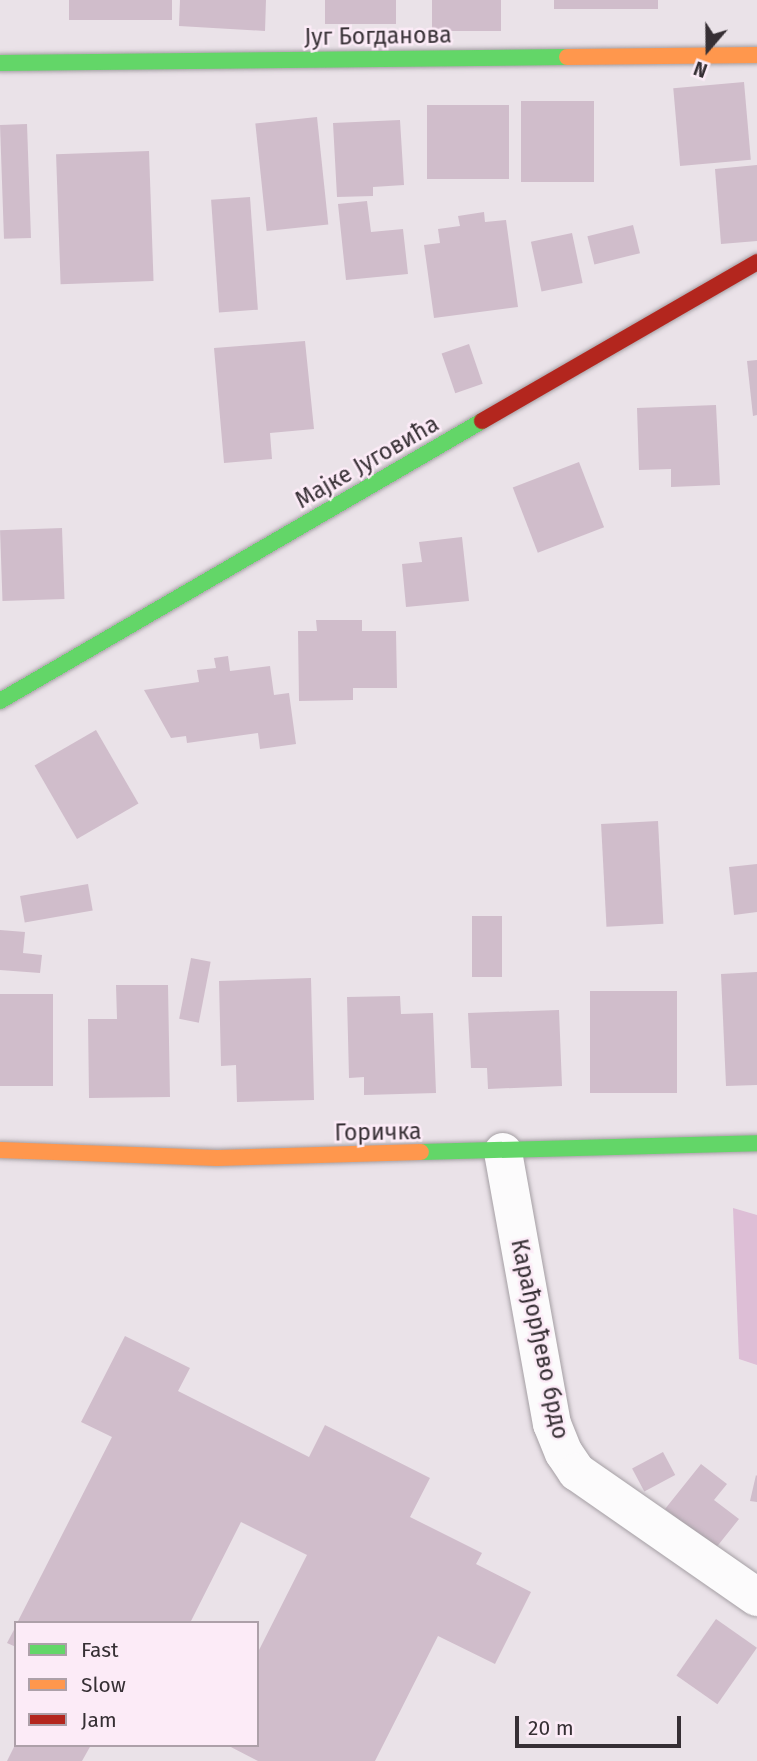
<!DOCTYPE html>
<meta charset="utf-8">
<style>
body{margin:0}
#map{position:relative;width:757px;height:1761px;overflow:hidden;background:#eae2e8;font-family:"Fira Sans",sans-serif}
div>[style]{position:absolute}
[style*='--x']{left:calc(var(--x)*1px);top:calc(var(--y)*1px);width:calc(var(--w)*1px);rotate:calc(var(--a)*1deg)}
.green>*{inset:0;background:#ddbed6}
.building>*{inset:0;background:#d0bdcb;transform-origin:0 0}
.roads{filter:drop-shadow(0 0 2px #a59fa4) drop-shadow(0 0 2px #a59fa4)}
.street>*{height:38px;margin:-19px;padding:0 19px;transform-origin:19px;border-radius:19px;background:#fcfbfc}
.fast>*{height:16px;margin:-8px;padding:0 8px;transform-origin:8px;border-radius:8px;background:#63d668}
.slow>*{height:16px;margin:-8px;padding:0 8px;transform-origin:8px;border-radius:8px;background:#ff974d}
.jam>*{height:16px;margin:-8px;padding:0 8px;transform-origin:8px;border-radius:8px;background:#b3261e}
span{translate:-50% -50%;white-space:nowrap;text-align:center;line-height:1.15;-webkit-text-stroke:5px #fcebf7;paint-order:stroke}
.street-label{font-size:23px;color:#362f34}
.legend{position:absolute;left:14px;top:1621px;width:245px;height:126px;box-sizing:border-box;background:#fcebf7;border:2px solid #ada0a9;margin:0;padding:9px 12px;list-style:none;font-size:21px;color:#362f34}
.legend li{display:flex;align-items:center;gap:14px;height:35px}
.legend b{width:35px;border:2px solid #ada0a9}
.north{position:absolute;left:673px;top:14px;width:70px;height:70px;-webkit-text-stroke:5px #fcebf7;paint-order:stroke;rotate:200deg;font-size:19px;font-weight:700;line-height:28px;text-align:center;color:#362f34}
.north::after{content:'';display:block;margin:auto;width:24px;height:32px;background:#362f34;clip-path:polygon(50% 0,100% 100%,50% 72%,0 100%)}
.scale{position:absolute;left:515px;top:1716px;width:166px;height:32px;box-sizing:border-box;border:4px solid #362f34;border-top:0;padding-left:9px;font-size:21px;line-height:24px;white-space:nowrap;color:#362f34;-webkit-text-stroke:5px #fcebf7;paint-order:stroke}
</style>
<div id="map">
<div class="green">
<i style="clip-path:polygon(733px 1208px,757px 1215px,757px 1365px,739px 1359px)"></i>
</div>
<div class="building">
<i style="left:69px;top:0;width:103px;height:20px"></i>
<i style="clip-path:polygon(180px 0,266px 0,265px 31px,179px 26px)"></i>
<i style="left:325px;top:0;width:71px;height:24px"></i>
<i style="left:432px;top:0;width:69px;height:31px"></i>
<i style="left:554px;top:0;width:104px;height:9px"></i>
<i style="left:744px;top:82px;width:78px;height:71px;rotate:85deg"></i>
<i style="left:521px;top:101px;width:73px;height:81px"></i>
<i style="left:427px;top:105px;width:82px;height:74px"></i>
<i style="left:317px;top:117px;width:108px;height:62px;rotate:84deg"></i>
<i style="clip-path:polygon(400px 120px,404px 185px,373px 187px,373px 196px,337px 197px,333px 123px)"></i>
<i style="left:27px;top:124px;width:114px;height:27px;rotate:88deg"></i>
<i style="left:149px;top:151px;width:130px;height:93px;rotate:88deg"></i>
<i style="clip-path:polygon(757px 165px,757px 241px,721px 244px,715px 169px)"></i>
<i style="left:250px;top:197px;width:113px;height:39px;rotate:86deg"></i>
<i style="clip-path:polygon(367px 201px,371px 232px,403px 229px,408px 274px,346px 280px,338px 204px)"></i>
<i style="clip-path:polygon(484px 212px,485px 222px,506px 220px,518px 307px,434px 318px,424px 245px,440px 243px,438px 229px,460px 226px,458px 216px)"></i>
<i style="left:633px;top:225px;width:29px;height:47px;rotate:76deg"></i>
<i style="left:572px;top:233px;width:51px;height:42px;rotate:78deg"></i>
<i style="clip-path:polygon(305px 341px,314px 429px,270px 433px,272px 459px,224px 463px,214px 348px)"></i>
<i style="left:469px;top:344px;width:42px;height:29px;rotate:71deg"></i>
<i style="clip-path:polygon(757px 360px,757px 415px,753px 416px,747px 361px)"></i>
<i style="clip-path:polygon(716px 405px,720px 485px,671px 487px,671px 469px,639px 470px,637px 408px)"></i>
<i style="left:579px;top:462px;width:70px;height:71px;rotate:69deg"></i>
<i style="left:62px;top:528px;width:71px;height:62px;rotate:88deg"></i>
<i style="clip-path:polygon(462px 537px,469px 601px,406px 607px,402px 564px,422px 562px,419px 542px)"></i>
<i style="clip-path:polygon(316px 620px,362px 620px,362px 631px,396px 631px,397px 688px,353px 688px,353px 700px,299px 701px,298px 631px,317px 631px)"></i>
<i style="clip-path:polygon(228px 656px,230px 671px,270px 666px,274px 695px,289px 693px,296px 744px,260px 749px,258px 733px,187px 743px,186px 736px,171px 738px,144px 690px,199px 682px,197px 670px,216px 668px,214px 658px)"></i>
<i style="left:96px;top:730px;width:85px;height:71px;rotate:60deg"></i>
<i style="left:658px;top:821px;width:103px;height:57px;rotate:87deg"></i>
<i style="clip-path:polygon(757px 864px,757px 912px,734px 915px,729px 867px)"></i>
<i style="left:88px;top:884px;width:27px;height:69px;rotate:80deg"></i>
<i style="left:472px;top:916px;width:30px;height:61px"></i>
<i style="clip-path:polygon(0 930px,25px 932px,23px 953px,42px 955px,40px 973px,0 970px)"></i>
<i style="left:191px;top:958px;width:20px;height:62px;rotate:11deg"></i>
<i style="clip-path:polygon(757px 972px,757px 1085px,726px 1086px,721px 974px)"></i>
<i style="clip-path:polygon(311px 978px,314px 1100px,237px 1102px,236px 1065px,221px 1066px,219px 981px)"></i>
<i style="clip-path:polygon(116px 985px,168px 985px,170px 1097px,89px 1098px,88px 1019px,117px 1019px)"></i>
<i style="left:590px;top:991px;width:87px;height:102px"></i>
<i style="left:0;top:994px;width:53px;height:92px"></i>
<i style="clip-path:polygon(400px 996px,401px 1014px,433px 1013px,436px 1093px,364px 1095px,364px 1077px,349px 1078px,347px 997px)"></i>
<i style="clip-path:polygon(559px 1010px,562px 1086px,488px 1089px,487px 1068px,471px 1068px,468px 1013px)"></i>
<i style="clip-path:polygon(125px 1336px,190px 1368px,178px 1391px,309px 1457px,325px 1425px,430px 1478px,410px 1517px,482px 1553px,476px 1564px,531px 1592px,495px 1664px,438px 1636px,375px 1761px,258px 1761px,227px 1745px,257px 1745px,257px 1654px,307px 1555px,241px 1522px,190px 1623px,17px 1623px,112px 1437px,81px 1422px)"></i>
<i style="left:663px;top:1452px;width:26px;height:35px;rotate:62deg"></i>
<i style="clip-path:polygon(701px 1464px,727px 1484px,714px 1500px,739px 1519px,715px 1549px,665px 1509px)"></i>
<i style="clip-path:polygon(756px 1475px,757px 1476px,757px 1502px,750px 1501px)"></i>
<i style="left:716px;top:1619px;width:50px;height:69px;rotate:35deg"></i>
<i style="clip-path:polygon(16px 1626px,16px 1647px,7px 1643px)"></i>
<i style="clip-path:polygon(15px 1745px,91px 1745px,82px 1761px,7px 1761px)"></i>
</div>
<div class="roads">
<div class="street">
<i style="--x:503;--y:1152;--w:276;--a:79.8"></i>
<i style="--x:552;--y:1424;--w:31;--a:68"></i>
<i style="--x:564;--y:1453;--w:23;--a:56"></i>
<i style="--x:577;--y:1472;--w:219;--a:34.8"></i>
</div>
<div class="fast">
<i style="--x:0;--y:63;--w:567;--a:-0.61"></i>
<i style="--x:0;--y:701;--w:557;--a:-30.15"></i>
<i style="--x:421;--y:1152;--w:336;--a:-1.5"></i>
</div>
<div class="slow">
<i style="--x:567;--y:57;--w:190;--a:-0.6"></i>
<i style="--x:0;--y:1150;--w:217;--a:2.1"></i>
<i style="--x:217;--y:1158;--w:204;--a:-1.7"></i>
</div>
<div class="jam">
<i style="--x:482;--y:421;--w:318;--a:-30"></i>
</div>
</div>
<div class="street-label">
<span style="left:378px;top:36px;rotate:-1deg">Југ Богданова</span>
<span style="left:367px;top:462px;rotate:-30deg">Мајке Југовића</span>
<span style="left:378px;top:1132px;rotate:-1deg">Горичка</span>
<span style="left:540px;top:1339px;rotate:78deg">Карађорђево брдо</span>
</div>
<ul class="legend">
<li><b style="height:9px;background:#63d668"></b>Fast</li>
<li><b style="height:9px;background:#ff974d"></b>Slow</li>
<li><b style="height:9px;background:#b3261e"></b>Jam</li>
</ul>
<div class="north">N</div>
<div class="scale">20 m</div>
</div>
